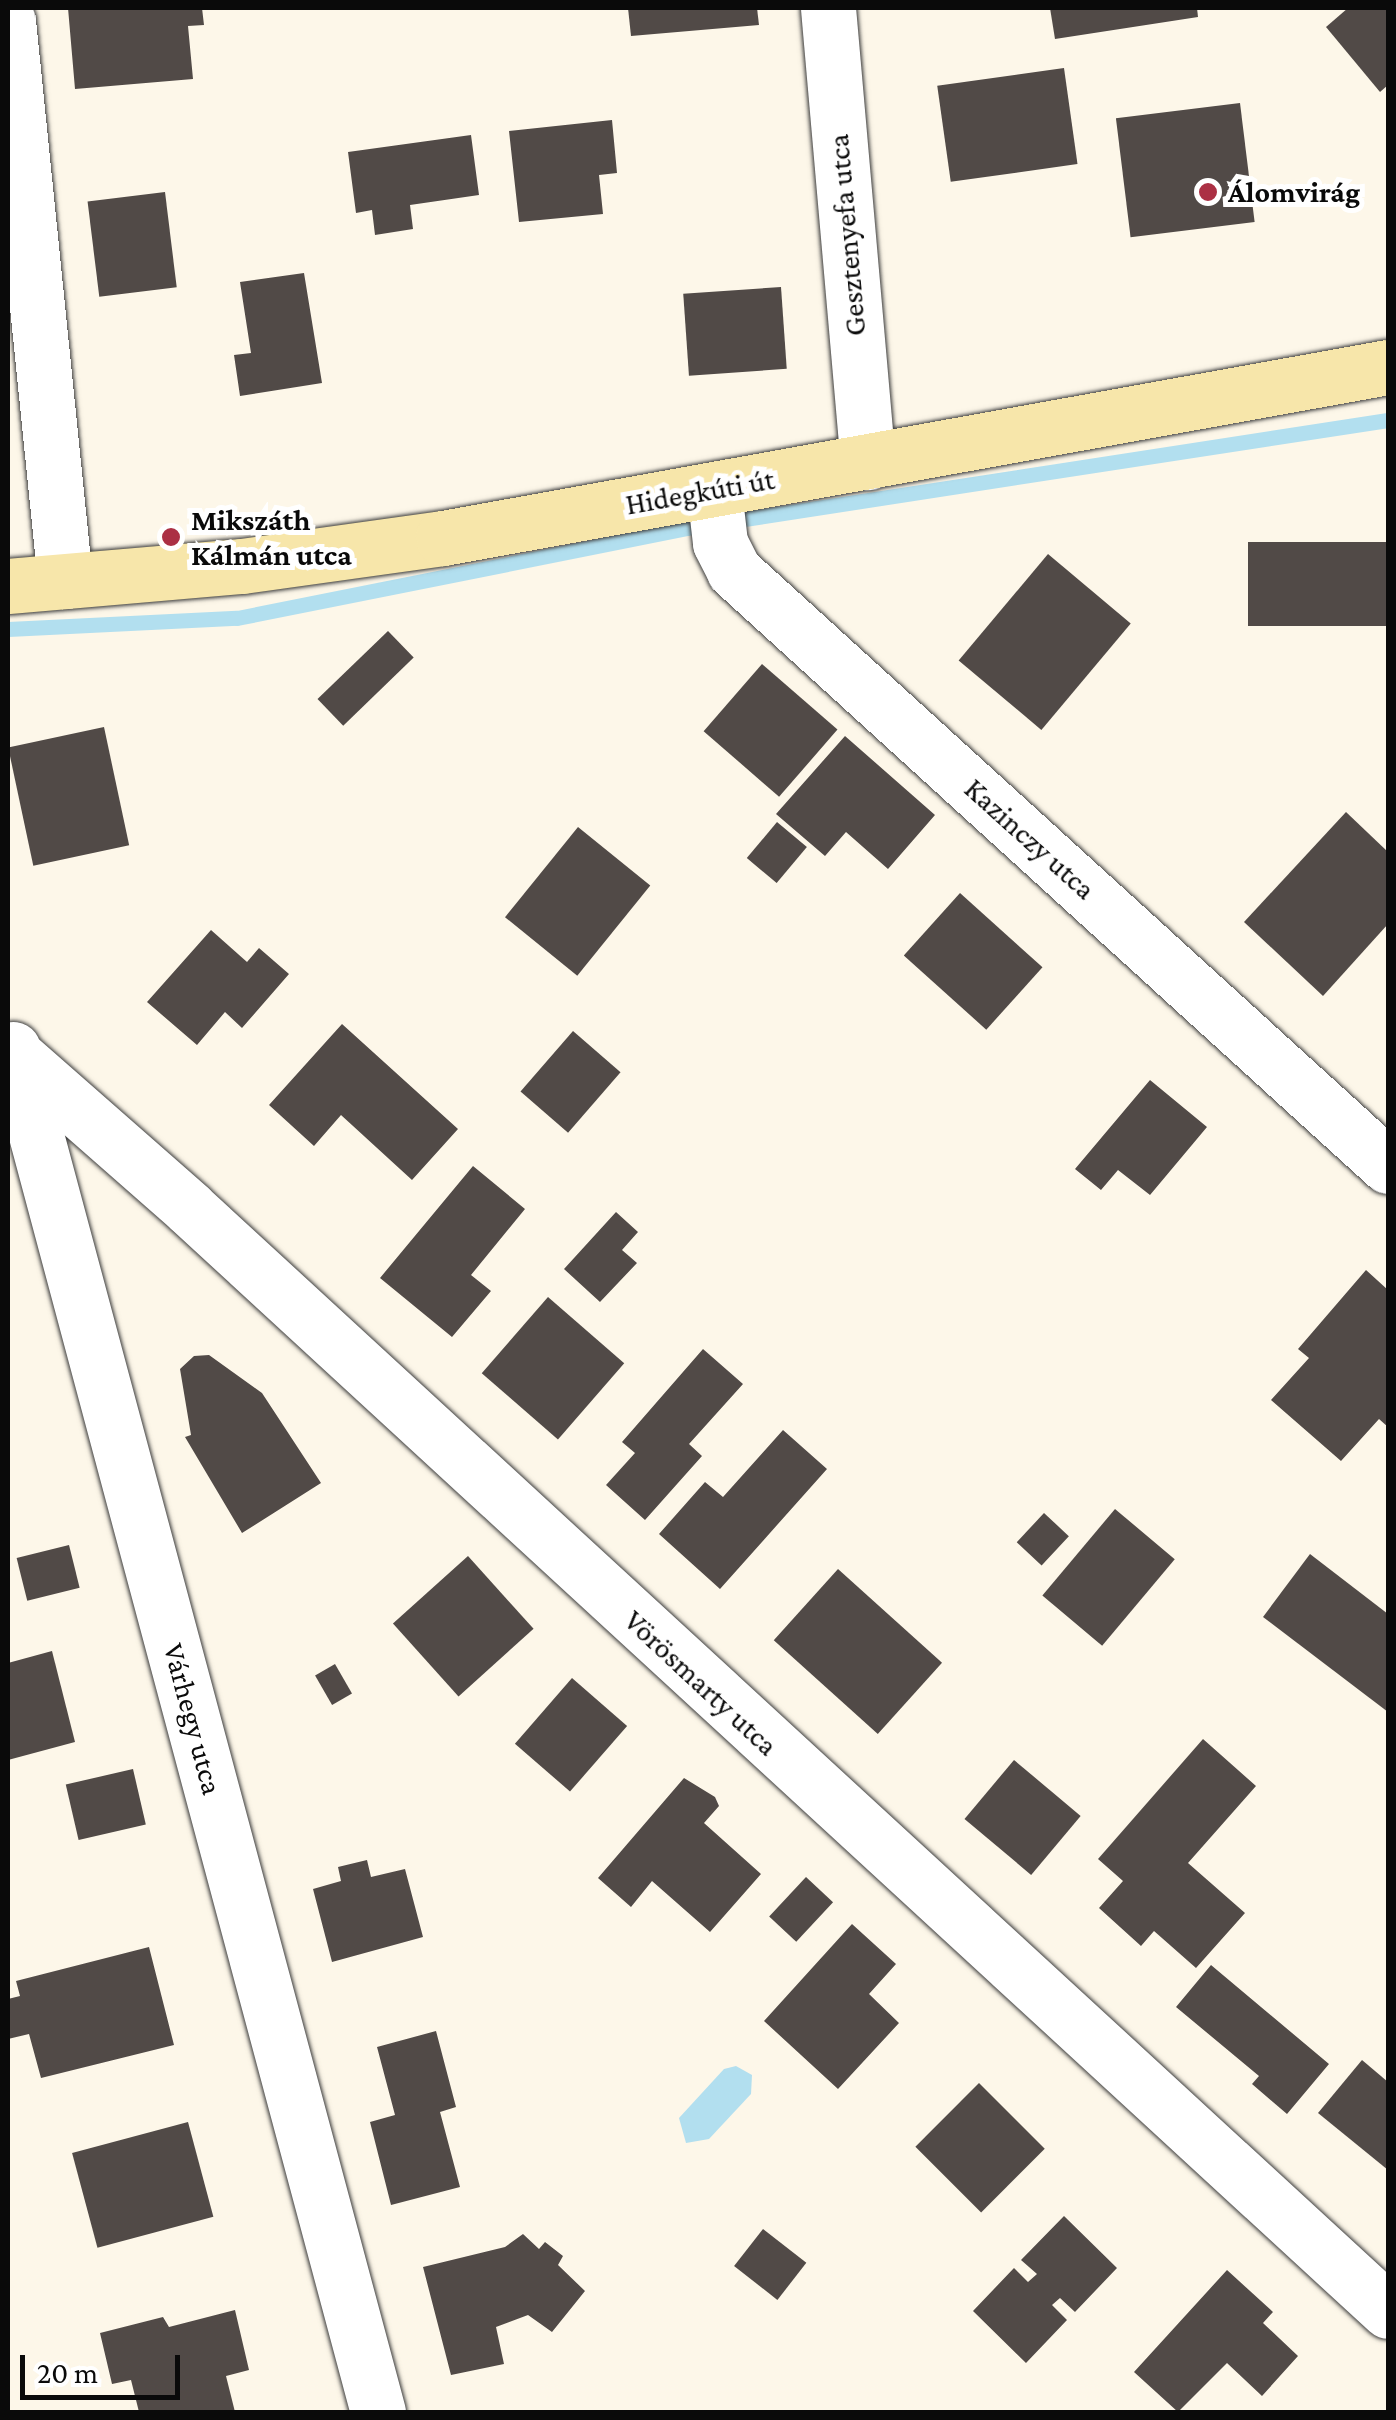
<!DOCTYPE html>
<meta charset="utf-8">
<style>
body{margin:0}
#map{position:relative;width:1396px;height:2420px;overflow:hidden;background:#fdf7e9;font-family:"Crimson Pro",serif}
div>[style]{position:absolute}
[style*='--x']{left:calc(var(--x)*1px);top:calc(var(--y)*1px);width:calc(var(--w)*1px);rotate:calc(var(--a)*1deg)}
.water>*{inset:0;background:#b2dfef}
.stream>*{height:15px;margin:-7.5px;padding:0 7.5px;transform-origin:7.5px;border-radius:7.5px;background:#b2dfef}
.building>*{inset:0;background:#514a47;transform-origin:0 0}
.roads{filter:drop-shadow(0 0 2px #3d3d3d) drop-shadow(0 0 2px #3d3d3d)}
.minor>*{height:55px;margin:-27.5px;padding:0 27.5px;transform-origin:27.5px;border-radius:27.5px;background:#fff}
.secondary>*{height:55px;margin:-27.5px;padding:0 27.5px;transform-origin:27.5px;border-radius:27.5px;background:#f7e6aa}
.dots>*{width:28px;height:28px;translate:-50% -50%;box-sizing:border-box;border:5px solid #fff;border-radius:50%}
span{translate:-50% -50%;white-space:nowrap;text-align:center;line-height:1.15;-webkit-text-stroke:10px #fff;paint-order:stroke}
.poi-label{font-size:30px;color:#0a0a0a;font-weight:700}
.left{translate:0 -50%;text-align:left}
.street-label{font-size:30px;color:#0a0a0a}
.frame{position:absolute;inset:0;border:10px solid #0a0a0a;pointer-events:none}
.scale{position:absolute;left:20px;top:2355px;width:160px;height:45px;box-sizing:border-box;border:5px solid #0a0a0a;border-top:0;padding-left:12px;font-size:30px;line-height:35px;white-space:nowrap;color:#0a0a0a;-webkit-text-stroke:8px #fff;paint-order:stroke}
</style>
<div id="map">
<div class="water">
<i style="clip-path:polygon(736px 2066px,752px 2075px,751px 2094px,709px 2139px,686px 2143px,679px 2118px,724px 2069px)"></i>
</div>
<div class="stream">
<i style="--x:8;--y:629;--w:229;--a:-2.8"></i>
<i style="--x:237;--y:618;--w:458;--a:-11.3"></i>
<i style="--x:686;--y:528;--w:710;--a:-8.75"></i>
</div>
<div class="building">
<i style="clip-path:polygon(68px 8px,202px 8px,204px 25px,188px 26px,193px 79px,75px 89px)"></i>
<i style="clip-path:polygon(628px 8px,757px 8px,759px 25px,631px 36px)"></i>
<i style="clip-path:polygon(1050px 8px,1197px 8px,1198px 17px,1055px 39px)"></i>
<i style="clip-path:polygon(1348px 8px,1388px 8px,1388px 85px,1380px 92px,1326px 27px)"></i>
<i style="left:1064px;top:68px;width:97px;height:128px;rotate:82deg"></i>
<i style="left:1240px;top:103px;width:120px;height:125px;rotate:83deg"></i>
<i style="clip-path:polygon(612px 120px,617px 173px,599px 175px,603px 214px,519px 222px,509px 131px)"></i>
<i style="clip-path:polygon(471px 135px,479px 195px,410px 205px,413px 229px,375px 235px,372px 210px,356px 213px,348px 152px)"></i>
<i style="left:165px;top:192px;width:96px;height:78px;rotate:83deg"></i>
<i style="clip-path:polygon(304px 273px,322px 383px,240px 396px,234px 355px,251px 353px,240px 282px)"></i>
<i style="left:781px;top:287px;width:82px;height:98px;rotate:86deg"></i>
<i style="left:1388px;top:542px;width:84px;height:140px;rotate:90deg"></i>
<i style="left:1048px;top:554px;width:108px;height:139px;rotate:40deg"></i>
<i style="left:388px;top:631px;width:37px;height:98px;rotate:46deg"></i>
<i style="left:762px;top:664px;width:100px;height:89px;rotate:41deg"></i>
<i style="left:104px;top:727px;width:121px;height:98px;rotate:78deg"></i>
<i style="clip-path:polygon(845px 736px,935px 815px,888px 869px,846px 832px,825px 856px,776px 814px)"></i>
<i style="clip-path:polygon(1346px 812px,1388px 852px,1388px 924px,1323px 996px,1244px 922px)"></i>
<i style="left:777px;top:822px;width:39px;height:47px;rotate:40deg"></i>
<i style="left:578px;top:827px;width:93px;height:116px;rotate:39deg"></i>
<i style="left:960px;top:893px;width:111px;height:84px;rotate:42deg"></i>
<i style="clip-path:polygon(211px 930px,247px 962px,259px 948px,289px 974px,242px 1028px,225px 1012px,197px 1045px,147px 1002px)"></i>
<i style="clip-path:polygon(342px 1024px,458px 1129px,412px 1180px,341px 1115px,314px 1146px,269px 1105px)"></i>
<i style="left:573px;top:1031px;width:63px;height:80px;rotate:41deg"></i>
<i style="clip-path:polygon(1150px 1080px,1207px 1127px,1150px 1195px,1118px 1170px,1101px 1190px,1075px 1169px)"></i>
<i style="clip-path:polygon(473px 1166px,525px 1209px,471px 1275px,491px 1291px,452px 1337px,380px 1278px)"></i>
<i style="clip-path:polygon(616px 1212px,638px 1232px,622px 1250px,637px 1263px,600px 1302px,564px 1269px)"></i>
<i style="clip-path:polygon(1366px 1270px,1388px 1290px,1388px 1427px,1379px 1419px,1341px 1461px,1271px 1400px,1309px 1358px,1298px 1349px)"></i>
<i style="left:548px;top:1297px;width:101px;height:101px;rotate:41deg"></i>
<i style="clip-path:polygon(703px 1349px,743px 1384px,689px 1444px,702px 1456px,645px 1520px,606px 1485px,635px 1453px,622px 1442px)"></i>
<i style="clip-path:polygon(209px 1355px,262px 1393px,321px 1483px,242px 1533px,185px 1437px,191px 1435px,180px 1369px,194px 1356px)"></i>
<i style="clip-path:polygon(783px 1430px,827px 1469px,720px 1589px,659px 1534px,705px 1482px,723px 1497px)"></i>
<i style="left:1115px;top:1509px;width:78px;height:113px;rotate:40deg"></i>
<i style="left:1044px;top:1513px;width:34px;height:40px;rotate:43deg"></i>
<i style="left:69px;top:1545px;width:44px;height:54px;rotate:76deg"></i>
<i style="clip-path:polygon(1310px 1554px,1388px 1614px,1388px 1712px,1263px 1617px)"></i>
<i style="left:468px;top:1556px;width:98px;height:101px;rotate:48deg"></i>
<i style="left:838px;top:1569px;width:140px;height:96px;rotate:42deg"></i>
<i style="clip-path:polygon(52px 1651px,75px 1742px,8px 1760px,8px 1663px)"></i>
<i style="left:335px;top:1664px;width:34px;height:23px;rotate:60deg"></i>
<i style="left:572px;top:1678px;width:73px;height:87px;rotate:41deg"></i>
<i style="clip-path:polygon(1203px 1739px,1256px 1786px,1188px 1863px,1245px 1913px,1196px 1968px,1154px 1931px,1141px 1946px,1099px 1908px,1123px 1881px,1098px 1859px)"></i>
<i style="left:1014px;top:1760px;width:87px;height:77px;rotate:40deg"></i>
<i style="left:133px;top:1769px;width:57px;height:69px;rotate:77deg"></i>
<i style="clip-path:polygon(684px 1778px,715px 1797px,719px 1806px,704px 1823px,761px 1874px,710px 1932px,652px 1881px,631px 1907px,598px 1878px)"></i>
<i style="clip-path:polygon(367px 1860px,371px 1877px,405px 1869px,423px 1937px,332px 1962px,313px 1889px,341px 1881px,338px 1867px)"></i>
<i style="left:806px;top:1877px;width:37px;height:54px;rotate:43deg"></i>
<i style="clip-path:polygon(852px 1924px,896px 1964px,869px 1994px,899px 2023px,838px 2089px,764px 2021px)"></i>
<i style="clip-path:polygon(149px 1947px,174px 2045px,41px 2078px,29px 2034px,8px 2039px,8px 1999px,20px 1996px,16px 1981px)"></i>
<i style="clip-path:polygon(1211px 1965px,1329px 2064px,1287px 2114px,1252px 2084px,1259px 2076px,1176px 2007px)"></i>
<i style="clip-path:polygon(436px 2031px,456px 2107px,440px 2112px,460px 2187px,391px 2205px,370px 2122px,395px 2115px,377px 2047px)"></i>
<i style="clip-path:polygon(1362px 2060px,1388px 2082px,1388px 2170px,1318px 2113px)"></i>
<i style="left:979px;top:2083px;width:93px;height:90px;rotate:45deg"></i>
<i style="left:188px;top:2122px;width:98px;height:120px;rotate:75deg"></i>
<i style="clip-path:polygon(1064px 2216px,1117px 2268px,1075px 2312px,1060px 2298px,1052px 2305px,1067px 2320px,1026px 2363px,973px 2311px,1014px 2268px,1028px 2282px,1037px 2274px,1021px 2260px)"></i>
<i style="left:763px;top:2229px;width:55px;height:47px;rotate:38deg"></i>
<i style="clip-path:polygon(523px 2234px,539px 2249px,545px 2242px,563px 2256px,558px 2265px,585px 2291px,552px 2332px,528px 2315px,496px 2327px,504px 2364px,451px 2375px,423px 2267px,505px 2247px)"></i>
<i style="clip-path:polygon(1227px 2270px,1273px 2312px,1263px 2323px,1298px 2356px,1262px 2396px,1227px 2363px,1178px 2412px,1134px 2372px)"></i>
<i style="clip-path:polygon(235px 2310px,249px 2370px,226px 2376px,235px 2412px,139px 2412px,131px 2380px,112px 2384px,100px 2333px,163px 2317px,169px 2327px)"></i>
</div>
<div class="roads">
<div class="minor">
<i style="--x:828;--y:8;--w:456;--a:85"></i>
<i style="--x:8;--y:21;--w:563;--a:84.19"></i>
<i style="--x:714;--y:490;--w:53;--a:83.5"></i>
<i style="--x:720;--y:543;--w:31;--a:63"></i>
<i style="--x:734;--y:571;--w:884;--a:42.3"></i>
<i style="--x:13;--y:1049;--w:1411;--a:75.01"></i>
<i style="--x:14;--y:1054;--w:233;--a:41.3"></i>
<i style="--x:189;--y:1208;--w:1629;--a:42.61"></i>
</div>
<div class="secondary">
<i style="--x:8;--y:586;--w:235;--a:-4.9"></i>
<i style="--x:242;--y:566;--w:203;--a:-7.9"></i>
<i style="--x:443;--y:538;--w:960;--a:-10.26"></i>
</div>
</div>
<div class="dots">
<i style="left:1208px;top:192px;background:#ab3044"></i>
<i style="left:171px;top:537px;background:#ab3044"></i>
</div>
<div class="poi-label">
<span class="left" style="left:1228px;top:192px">Álomvirág</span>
<span class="left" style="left:191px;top:537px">Mikszáth<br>Kálmán utca</span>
</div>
<div class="street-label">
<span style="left:847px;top:235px;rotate:-95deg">Gesztenyefa utca</span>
<span style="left:700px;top:492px;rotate:-10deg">Hidegkúti út</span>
<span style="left:1030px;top:839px;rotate:42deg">Kazinczy utca</span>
<span style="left:701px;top:1683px;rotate:43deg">Vörösmarty utca</span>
<span style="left:193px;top:1719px;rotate:75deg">Várhegy utca</span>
</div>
<div class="frame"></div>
<div class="scale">20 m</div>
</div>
